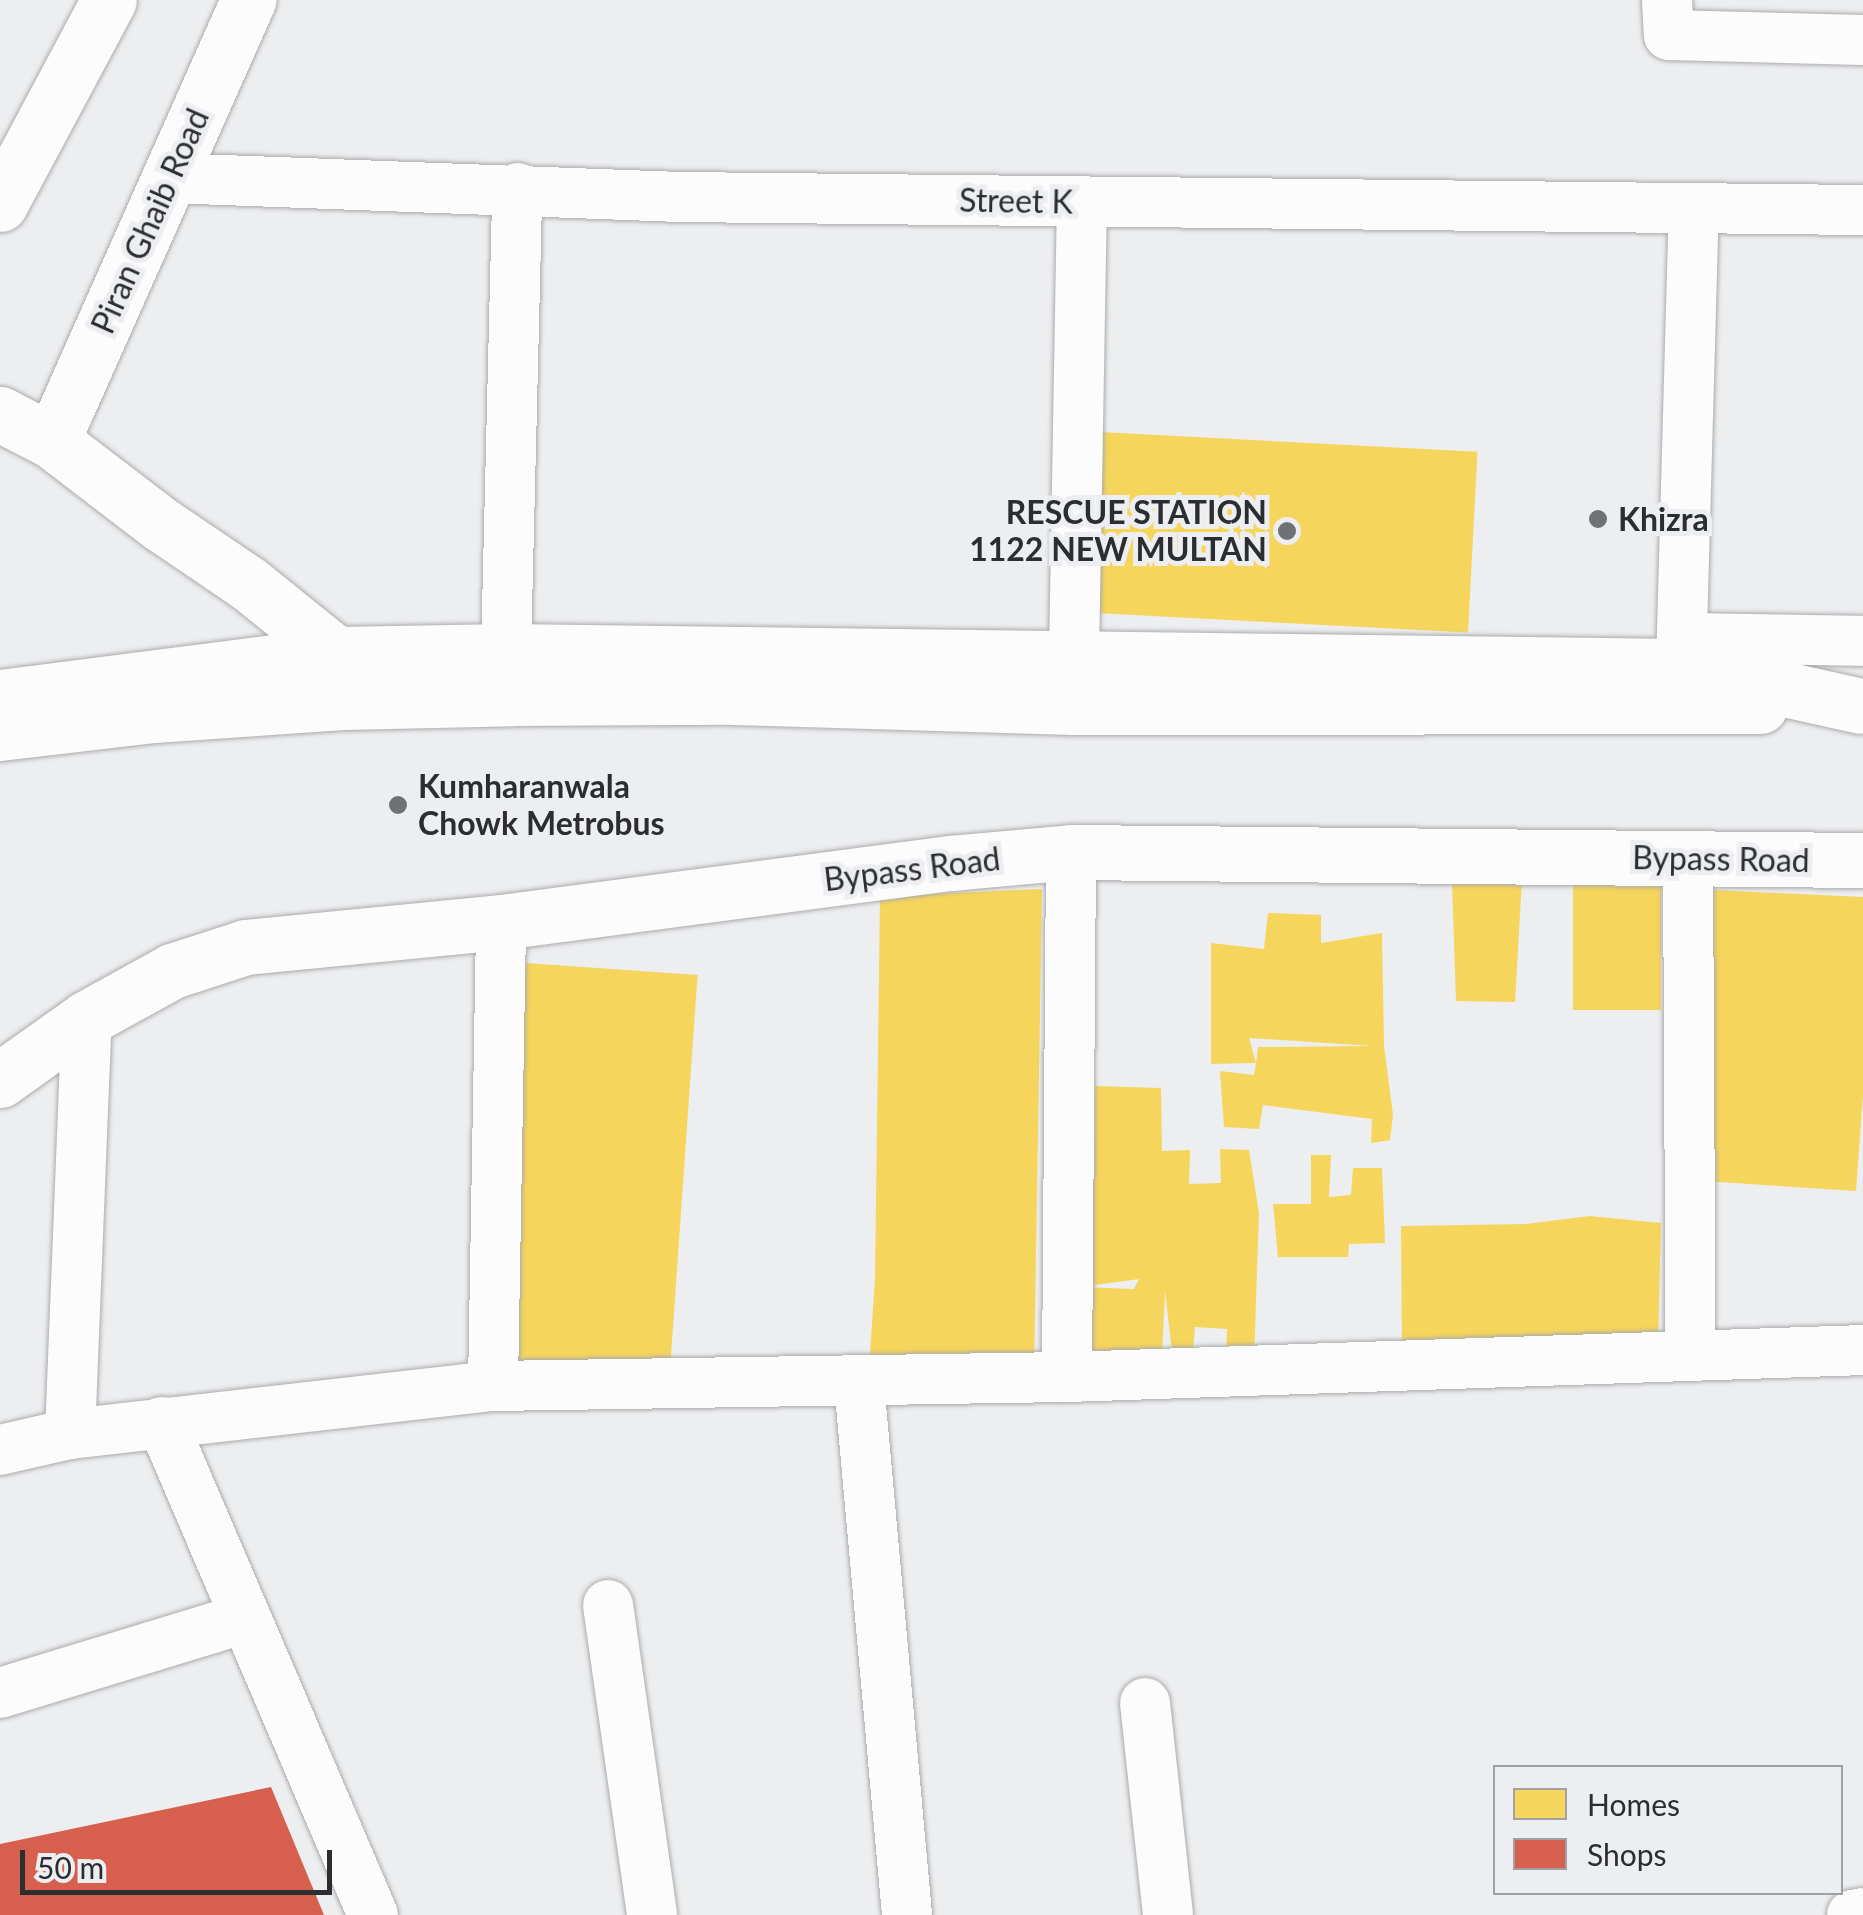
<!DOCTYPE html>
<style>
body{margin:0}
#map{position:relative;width:1863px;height:1915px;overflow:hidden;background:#edeef0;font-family:Lato,sans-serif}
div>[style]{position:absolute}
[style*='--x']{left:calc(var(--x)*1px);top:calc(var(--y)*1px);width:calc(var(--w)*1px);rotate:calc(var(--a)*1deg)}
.homes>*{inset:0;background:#f6d55c;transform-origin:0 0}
.shops>*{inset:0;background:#d6604d}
.roads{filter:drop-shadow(0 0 2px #aaabac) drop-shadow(0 0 2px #aaabac)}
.minor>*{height:50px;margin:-25px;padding:0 25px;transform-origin:25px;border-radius:25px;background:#fcfcfd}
.major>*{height:55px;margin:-27.5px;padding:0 27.5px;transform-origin:27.5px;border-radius:27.5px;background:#fcfcfd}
.dots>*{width:28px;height:28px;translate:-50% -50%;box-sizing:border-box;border:5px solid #eceef1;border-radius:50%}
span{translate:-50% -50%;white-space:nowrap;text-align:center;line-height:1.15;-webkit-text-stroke:10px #eceef1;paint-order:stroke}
.street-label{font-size:32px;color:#2c2d2e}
.poi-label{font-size:32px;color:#2c2d2e;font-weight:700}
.right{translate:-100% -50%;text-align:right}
.left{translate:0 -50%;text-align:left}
.legend{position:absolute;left:1493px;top:1765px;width:350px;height:130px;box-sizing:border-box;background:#eceef1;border:2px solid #9fa1a3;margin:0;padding:12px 18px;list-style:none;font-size:30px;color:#2c2d2e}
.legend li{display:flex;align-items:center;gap:20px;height:50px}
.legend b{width:50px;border:2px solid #9fa1a3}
.scale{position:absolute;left:20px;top:1850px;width:312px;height:45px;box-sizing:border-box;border:5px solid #2c2d2e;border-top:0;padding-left:12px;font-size:30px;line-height:35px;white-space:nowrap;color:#2c2d2e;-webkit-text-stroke:8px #eceef1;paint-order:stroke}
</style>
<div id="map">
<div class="homes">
<i style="left:1100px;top:432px;width:378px;height:181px;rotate:3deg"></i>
<i style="clip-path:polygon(1522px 879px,1515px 1002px,1456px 1001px,1452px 883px)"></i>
<i style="left:1573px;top:882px;width:88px;height:128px"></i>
<i style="clip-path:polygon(1042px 889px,1034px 1378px,868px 1382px,875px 1279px,880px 896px)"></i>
<i style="clip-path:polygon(1713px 890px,1863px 897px,1863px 1095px,1856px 1191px,1703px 1181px)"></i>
<i style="clip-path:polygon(1268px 913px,1321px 915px,1321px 943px,1382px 933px,1384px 1046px,1393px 1115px,1390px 1140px,1371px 1143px,1372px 1119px,1263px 1105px,1259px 1129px,1224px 1127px,1220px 1071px,1254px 1075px,1256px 1063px,1258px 1047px,1372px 1046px,1249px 1038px,1256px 1063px,1211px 1064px,1211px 943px,1264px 949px)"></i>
<i style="left:526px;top:963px;width:172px;height:410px;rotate:4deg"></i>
<i style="clip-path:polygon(1095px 1086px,1161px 1088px,1162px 1151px,1190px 1150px,1189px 1184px,1221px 1183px,1220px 1149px,1249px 1150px,1259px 1213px,1254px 1360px,1226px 1359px,1227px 1329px,1195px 1327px,1192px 1361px,1173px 1360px,1165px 1291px,1162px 1357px,1081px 1358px,1080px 1287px,1134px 1289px,1139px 1279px,1080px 1287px,1080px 1157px,1094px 1156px)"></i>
<i style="clip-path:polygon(1311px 1155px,1331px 1155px,1329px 1197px,1351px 1195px,1353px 1168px,1382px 1168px,1385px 1243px,1349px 1244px,1348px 1257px,1278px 1257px,1273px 1204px,1311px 1204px)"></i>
<i style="clip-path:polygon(1590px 1216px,1661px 1223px,1658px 1343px,1402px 1350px,1401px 1226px,1526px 1224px)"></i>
</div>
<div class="shops">
<i style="clip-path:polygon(271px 1787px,324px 1915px,0 1915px,0 1844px)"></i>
</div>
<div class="roads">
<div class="minor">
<i style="--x:1667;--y:0;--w:35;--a:87"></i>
<i style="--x:1669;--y:35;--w:194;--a:1.5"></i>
<i style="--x:169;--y:178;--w:511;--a:2.13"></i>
<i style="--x:680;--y:197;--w:1183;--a:0.63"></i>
<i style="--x:1682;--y:638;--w:181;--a:0.9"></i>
<i style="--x:506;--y:651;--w:463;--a:-88.6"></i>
<i style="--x:1074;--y:656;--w:454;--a:-89"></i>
<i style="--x:1681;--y:666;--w:457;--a:-88.4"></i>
<i style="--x:1688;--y:859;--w:495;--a:89.7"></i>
<i style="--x:1067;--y:1377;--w:525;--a:-89.56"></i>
<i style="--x:859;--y:1383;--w:534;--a:84.84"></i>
<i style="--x:493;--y:1386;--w:464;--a:-89"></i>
<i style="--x:162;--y:1422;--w:536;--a:66.83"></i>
<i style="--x:70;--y:1434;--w:416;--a:-87.7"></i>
<i style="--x:0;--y:1450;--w:72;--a:-12.9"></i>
<i style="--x:70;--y:1434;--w:426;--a:-6.5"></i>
<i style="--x:493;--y:1386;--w:574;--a:-0.9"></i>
<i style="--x:1067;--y:1377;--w:796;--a:-1.94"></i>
<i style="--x:608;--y:1605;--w:313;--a:81.9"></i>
<i style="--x:0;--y:1693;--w:256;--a:-17"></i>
<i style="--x:1145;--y:1703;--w:213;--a:83.8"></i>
<i style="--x:1852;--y:1915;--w:11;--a:-10"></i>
</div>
<div class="major">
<i style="--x:0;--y:204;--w:231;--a:-61.9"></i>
<i style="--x:0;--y:414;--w:59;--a:27.4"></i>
<i style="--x:52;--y:441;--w:138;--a:37.4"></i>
<i style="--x:162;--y:525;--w:105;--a:34.1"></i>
<i style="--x:249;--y:584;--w:112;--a:38.8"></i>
<i style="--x:52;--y:441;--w:483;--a:-66"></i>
<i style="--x:0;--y:697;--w:339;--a:-7.3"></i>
<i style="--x:336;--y:654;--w:170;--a:-1"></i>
<i style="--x:506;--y:651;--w:1175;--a:0.73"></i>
<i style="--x:1681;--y:666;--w:184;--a:12.5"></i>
<i style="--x:0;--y:733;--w:155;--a:-6.7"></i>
<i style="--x:154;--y:715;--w:189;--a:-3.9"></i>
<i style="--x:343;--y:702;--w:170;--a:-1.3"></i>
<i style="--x:513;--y:698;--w:221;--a:-0.3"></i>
<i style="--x:734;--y:697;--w:339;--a:1.7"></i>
<i style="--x:1073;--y:707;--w:687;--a:-0.08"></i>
<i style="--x:0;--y:1080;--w:107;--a:-35.5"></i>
<i style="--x:87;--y:1018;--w:97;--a:-28.9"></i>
<i style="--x:172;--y:971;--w:78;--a:-18"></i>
<i style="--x:246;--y:947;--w:256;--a:-5.6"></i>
<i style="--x:501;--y:922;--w:454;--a:-7.5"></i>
<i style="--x:951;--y:863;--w:121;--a:-5.2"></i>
<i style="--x:1071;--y:852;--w:792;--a:0.58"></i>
</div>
</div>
<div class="dots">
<i style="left:1598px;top:519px;background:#707172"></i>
<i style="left:1287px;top:531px;background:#707172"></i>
<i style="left:398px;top:805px;background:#707172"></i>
</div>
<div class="street-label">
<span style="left:1016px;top:201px;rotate:1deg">Street K</span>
<span style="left:150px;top:221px;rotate:-66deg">Piran Ghaib Road</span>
<span style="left:1721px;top:859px;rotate:1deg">Bypass Road</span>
<span style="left:912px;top:869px;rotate:-7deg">Bypass Road</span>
</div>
<div class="poi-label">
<span class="right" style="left:1267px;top:531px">RESCUE STATION<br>1122 NEW MULTAN</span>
<span class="left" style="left:1618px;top:519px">Khizra</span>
<span class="left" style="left:418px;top:805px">Kumharanwala<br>Chowk Metrobus</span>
</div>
<ul class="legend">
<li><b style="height:28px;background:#f6d55c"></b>Homes</li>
<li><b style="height:28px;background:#d6604d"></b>Shops</li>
</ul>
<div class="scale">50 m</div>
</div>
